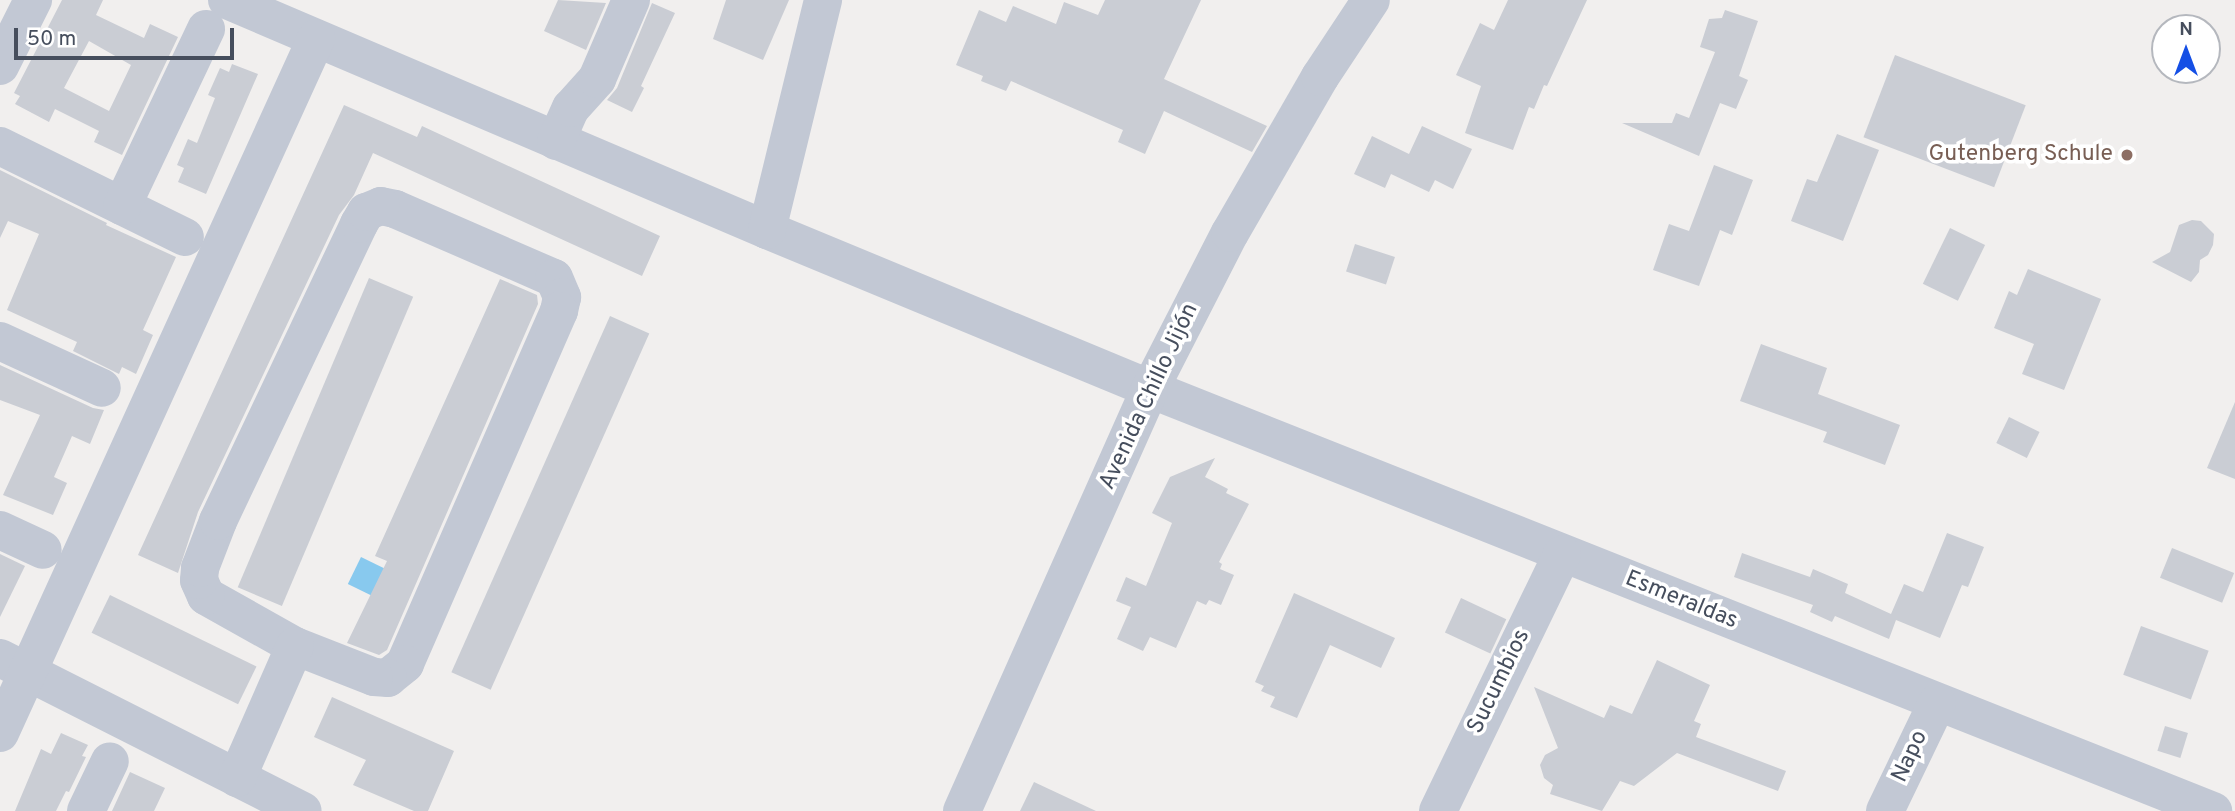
<!DOCTYPE html>
<meta charset="utf-8">
<style>
body{margin:0}
#map{position:relative;width:2235px;height:811px;overflow:hidden;background:#f1efee;font-family:Overpass,sans-serif}
div>[style]{position:absolute}
[style*='--x']{left:calc(var(--x)*1px);top:calc(var(--y)*1px);width:calc(var(--w)*1px);rotate:calc(var(--a)*1deg)}
.water>*{inset:0;background:#88c9ee;transform-origin:0 0}
.building>*{inset:0;background:#cacdd4;transform-origin:0 0}
.minor>*{height:38px;margin:-19px;padding:0 19px;transform-origin:19px;border-radius:19px;background:#c2c8d4}
.dots>*{width:19px;height:19px;translate:-50% -50%;box-sizing:border-box;border:4px solid #fff;border-radius:50%}
span{translate:-50% -50%;white-space:nowrap;text-align:center;line-height:1.15;-webkit-text-stroke:7px #fff;paint-order:stroke}
.education-label{font-size:23px;color:#785e54}
.right{translate:-100% -50%;text-align:right}
.street-label{font-size:23px;color:#464e5d}
.north{position:absolute;left:2151px;top:14px;width:70px;height:70px;box-sizing:border-box;background:#fff;border:2px solid #b5b8be;border-radius:50%;rotate:0deg;font-size:19px;font-weight:700;line-height:28px;text-align:center;color:#464e5d}
.north::after{content:'';display:block;margin:auto;width:24px;height:32px;background:#154fe5;clip-path:polygon(50% 0,100% 100%,50% 72%,0 100%)}
.scale{position:absolute;left:14px;top:28px;width:220px;height:32px;box-sizing:border-box;border:4px solid #464e5d;border-top:0;padding-left:9px;font-size:21px;line-height:24px;white-space:nowrap;color:#464e5d;-webkit-text-stroke:5px #fff;paint-order:stroke}
</style>
<div id="map">
<div class="water">
<i style="left:361px;top:557px;width:41px;height:30px;rotate:26deg"></i>
</div>
<div class="building">
<i style="clip-path:polygon(evenodd,62px 0,103px 0,96px 15px,144px 38px,150px 24px,178px 37px,122px 155px,94px 142px,99px 131px,55px 109px,49px 122px,15px 104px,20px 96px,14px 93px,62px 0,89px 41px,131px 65px,109px 111px,64px 88px,89px 41px)"></i>
<i style="clip-path:polygon(558px 0,606px 3px,586px 50px,544px 31px)"></i>
<i style="clip-path:polygon(726px 0,789px 0,763px 60px,713px 39px)"></i>
<i style="clip-path:polygon(1105px 0,1201px 0,1164px 79px,1267px 126px,1252px 152px,1164px 111px,1145px 154px,1118px 142px,1123px 130px,1011px 81px,1006px 91px,981px 81px,983px 76px,956px 65px,979px 10px,1006px 22px,1013px 6px,1056px 24px,1064px 2px,1098px 15px)"></i>
<i style="clip-path:polygon(1508px 0,1587px 0,1547px 86px,1544px 85px,1534px 109px,1529px 107px,1513px 150px,1465px 133px,1481px 86px,1456px 75px,1480px 23px,1494px 30px)"></i>
<i style="clip-path:polygon(652px 3px,675px 13px,641px 86px,644px 88px,632px 112px,607px 100px,617px 88px)"></i>
<i style="clip-path:polygon(1725px 10px,1758px 21px,1739px 76px,1748px 80px,1736px 109px,1720px 103px,1699px 156px,1622px 123px,1672px 123px,1676px 113px,1689px 118px,1715px 52px,1700px 47px,1709px 19px,1722px 18px)"></i>
<i style="left:1895px;top:55px;width:140px;height:88px;rotate:21deg"></i>
<i style="clip-path:polygon(232px 64px,258px 74px,206px 194px,178px 182px,184px 168px,177px 165px,188px 139px,197px 143px,215px 98px,208px 95px,220px 68px,229px 72px)"></i>
<i style="clip-path:polygon(344px 105px,417px 137px,422px 126px,660px 236px,642px 276px,373px 153px,354px 195px,339px 215px,198px 512px,178px 573px,138px 555px)"></i>
<i style="clip-path:polygon(1422px 126px,1472px 149px,1453px 189px,1435px 180px,1429px 192px,1391px 174px,1385px 188px,1354px 174px,1372px 136px,1409px 154px)"></i>
<i style="clip-path:polygon(1837px 134px,1879px 150px,1843px 241px,1791px 221px,1807px 179px,1817px 182px)"></i>
<i style="clip-path:polygon(1714px 165px,1753px 180px,1732px 235px,1720px 230px,1699px 286px,1653px 270px,1669px 224px,1689px 231px)"></i>
<i style="clip-path:polygon(0 170px,107px 223px,106px 225px,176px 257px,143px 330px,153px 335px,136px 374px,122px 367px,119px 374px,73px 351px,77px 342px,7px 310px,39px 234px,8px 221px,0 238px)"></i>
<i style="clip-path:polygon(2192px 220px,2201px 221px,2214px 234px,2213px 245px,2208px 255px,2200px 260px,2199px 272px,2191px 282px,2152px 262px,2170px 252px,2179px 225px)"></i>
<i style="left:1950px;top:228px;width:39px;height:62px;rotate:26deg"></i>
<i style="left:1355px;top:244px;width:42px;height:29px;rotate:18deg"></i>
<i style="clip-path:polygon(2028px 269px,2101px 299px,2064px 390px,2022px 374px,2034px 344px,1994px 328px,2009px 291px,2017px 295px)"></i>
<i style="left:369px;top:278px;width:48px;height:336px;rotate:23deg"></i>
<i style="clip-path:polygon(500px 279px,537px 295px,538px 304px,387px 650px,379px 655px,347px 643px,387px 561px,375px 556px)"></i>
<i style="left:610px;top:316px;width:43px;height:390px;rotate:24deg"></i>
<i style="clip-path:polygon(1761px 344px,1827px 368px,1818px 394px,1900px 425px,1885px 465px,1823px 442px,1827px 432px,1740px 401px)"></i>
<i style="clip-path:polygon(0 365px,93px 408px,104px 410px,90px 444px,72px 436px,54px 477px,67px 483px,53px 515px,3px 495px,40px 415px,0 400px)"></i>
<i style="clip-path:polygon(2235px 402px,2235px 479px,2207px 468px)"></i>
<i style="left:2009px;top:417px;width:34px;height:29px;rotate:26deg"></i>
<i style="clip-path:polygon(1215px 458px,1205px 477px,1228px 489px,1226px 493px,1249px 504px,1219px 562px,1222px 564px,1220px 569px,1234px 575px,1221px 605px,1209px 600px,1206px 605px,1197px 601px,1176px 648px,1150px 637px,1143px 651px,1117px 639px,1131px 607px,1116px 601px,1126px 577px,1146px 586px,1172px 523px,1152px 513px,1170px 477px)"></i>
<i style="clip-path:polygon(1947px 533px,1984px 547px,1968px 587px,1962px 585px,1940px 638px,1896px 620px,1889px 639px,1835px 616px,1832px 622px,1810px 612px,1813px 605px,1734px 577px,1742px 553px,1810px 577px,1813px 569px,1848px 584px,1845px 593px,1891px 614px,1904px 584px,1923px 592px)"></i>
<i style="left:2172px;top:548px;width:67px;height:32px;rotate:22deg"></i>
<i style="clip-path:polygon(0 554px,25px 566px,0 617px)"></i>
<i style="clip-path:polygon(1294px 593px,1395px 638px,1381px 668px,1330px 645px,1297px 718px,1270px 707px,1275px 697px,1261px 691px,1264px 686px,1255px 682px)"></i>
<i style="left:110px;top:595px;width:163px;height:42px;rotate:26deg"></i>
<i style="left:1461px;top:598px;width:50px;height:38px;rotate:25deg"></i>
<i style="left:2141px;top:626px;width:72px;height:52px;rotate:20deg"></i>
<i style="clip-path:polygon(1657px 660px,1710px 685px,1694px 721px,1701px 724px,1696px 737px,1786px 771px,1778px 791px,1677px 753px,1634px 786px,1620px 781px,1602px 811px,1550px 794px,1553px 785px,1544px 778px,1540px 765px,1545px 755px,1558px 748px,1534px 687px,1604px 718px,1610px 705px,1632px 714px)"></i>
<i style="clip-path:polygon(332px 697px,454px 751px,428px 811px,414px 811px,353px 785px,366px 760px,314px 737px)"></i>
<i style="left:2165px;top:726px;width:24px;height:26px;rotate:17deg"></i>
<i style="clip-path:polygon(61px 733px,88px 745px,82px 756px,86px 757px,69px 792px,66px 791px,56px 811px,15px 811px,41px 749px,51px 754px)"></i>
<i style="clip-path:polygon(130px 772px,165px 788px,154px 811px,112px 811px)"></i>
<i style="clip-path:polygon(1034px 782px,1096px 811px,1020px 811px)"></i>
</div>
<div class="minor">
<i style="--x:227;--y:0;--w:587;--a:23.07"></i>
<i style="--x:767;--y:230;--w:415;--a:22.5"></i>
<i style="--x:1150;--y:389;--w:1144;--a:21.65"></i>
<i style="--x:0;--y:66;--w:74;--a:-63.4"></i>
<i style="--x:556;--y:141;--w:36;--a:-66"></i>
<i style="--x:571;--y:108;--w:39;--a:-48"></i>
<i style="--x:597;--y:79;--w:86;--a:-66.7"></i>
<i style="--x:0;--y:146;--w:206;--a:26.2"></i>
<i style="--x:122;--y:206;--w:196;--a:-64.6"></i>
<i style="--x:381;--y:206;--w:14;--a:12"></i>
<i style="--x:395;--y:209;--w:173;--a:23.5"></i>
<i style="--x:554;--y:278;--w:21;--a:67"></i>
<i style="--x:562;--y:297;--w:14;--a:102"></i>
<i style="--x:559;--y:311;--w:385;--a:113.6"></i>
<i style="--x:405;--y:664;--w:22;--a:141"></i>
<i style="--x:388;--y:678;--w:14;--a:-176"></i>
<i style="--x:374;--y:677;--w:85;--a:-158.6"></i>
<i style="--x:295;--y:646;--w:102;--a:-150.7"></i>
<i style="--x:206;--y:596;--w:17;--a:-114"></i>
<i style="--x:199;--y:580;--w:12;--a:-85"></i>
<i style="--x:200;--y:568;--w:50;--a:-69"></i>
<i style="--x:218;--y:521;--w:329;--a:-64.6"></i>
<i style="--x:359;--y:224;--w:14;--a:-60"></i>
<i style="--x:366;--y:212;--w:16;--a:-22"></i>
<i style="--x:767;--y:230;--w:237;--a:-76.3"></i>
<i style="--x:0;--y:341;--w:112;--a:24.7"></i>
<i style="--x:0;--y:530;--w:47;--a:24.9"></i>
<i style="--x:0;--y:658;--w:339;--a:26.8"></i>
<i style="--x:0;--y:733;--w:763;--a:-65.52"></i>
<i style="--x:237;--y:778;--w:144;--a:-66.3"></i>
<i style="--x:86;--y:811;--w:55;--a:-64.4"></i>
<i style="--x:962;--y:811;--w:462;--a:-66"></i>
<i style="--x:1150;--y:389;--w:175;--a:-62.9"></i>
<i style="--x:1230;--y:233;--w:180;--a:-60"></i>
<i style="--x:1320;--y:77;--w:92;--a:-56.5"></i>
<i style="--x:1438;--y:811;--w:285;--a:-64.2"></i>
<i style="--x:1885;--y:811;--w:120;--a:-64.3"></i>
</div>
<div class="dots">
<i style="left:2127px;top:155px;background:#8d6e63"></i>
</div>
<div class="education-label">
<span class="right" style="left:2113px;top:155px">Gutenberg Schule</span>
</div>
<div class="street-label">
<span style="left:1150px;top:397px;rotate:-65deg">Avenida Chillo Jijón</span>
<span style="left:1681px;top:601px;rotate:22deg">Esmeraldas</span>
<span style="left:1500px;top:682px;rotate:-64deg">Sucumbios</span>
<span style="left:1911px;top:757px;rotate:-65deg">Napo</span>
</div>
<div class="north">N</div>
<div class="scale">50 m</div>
</div>
